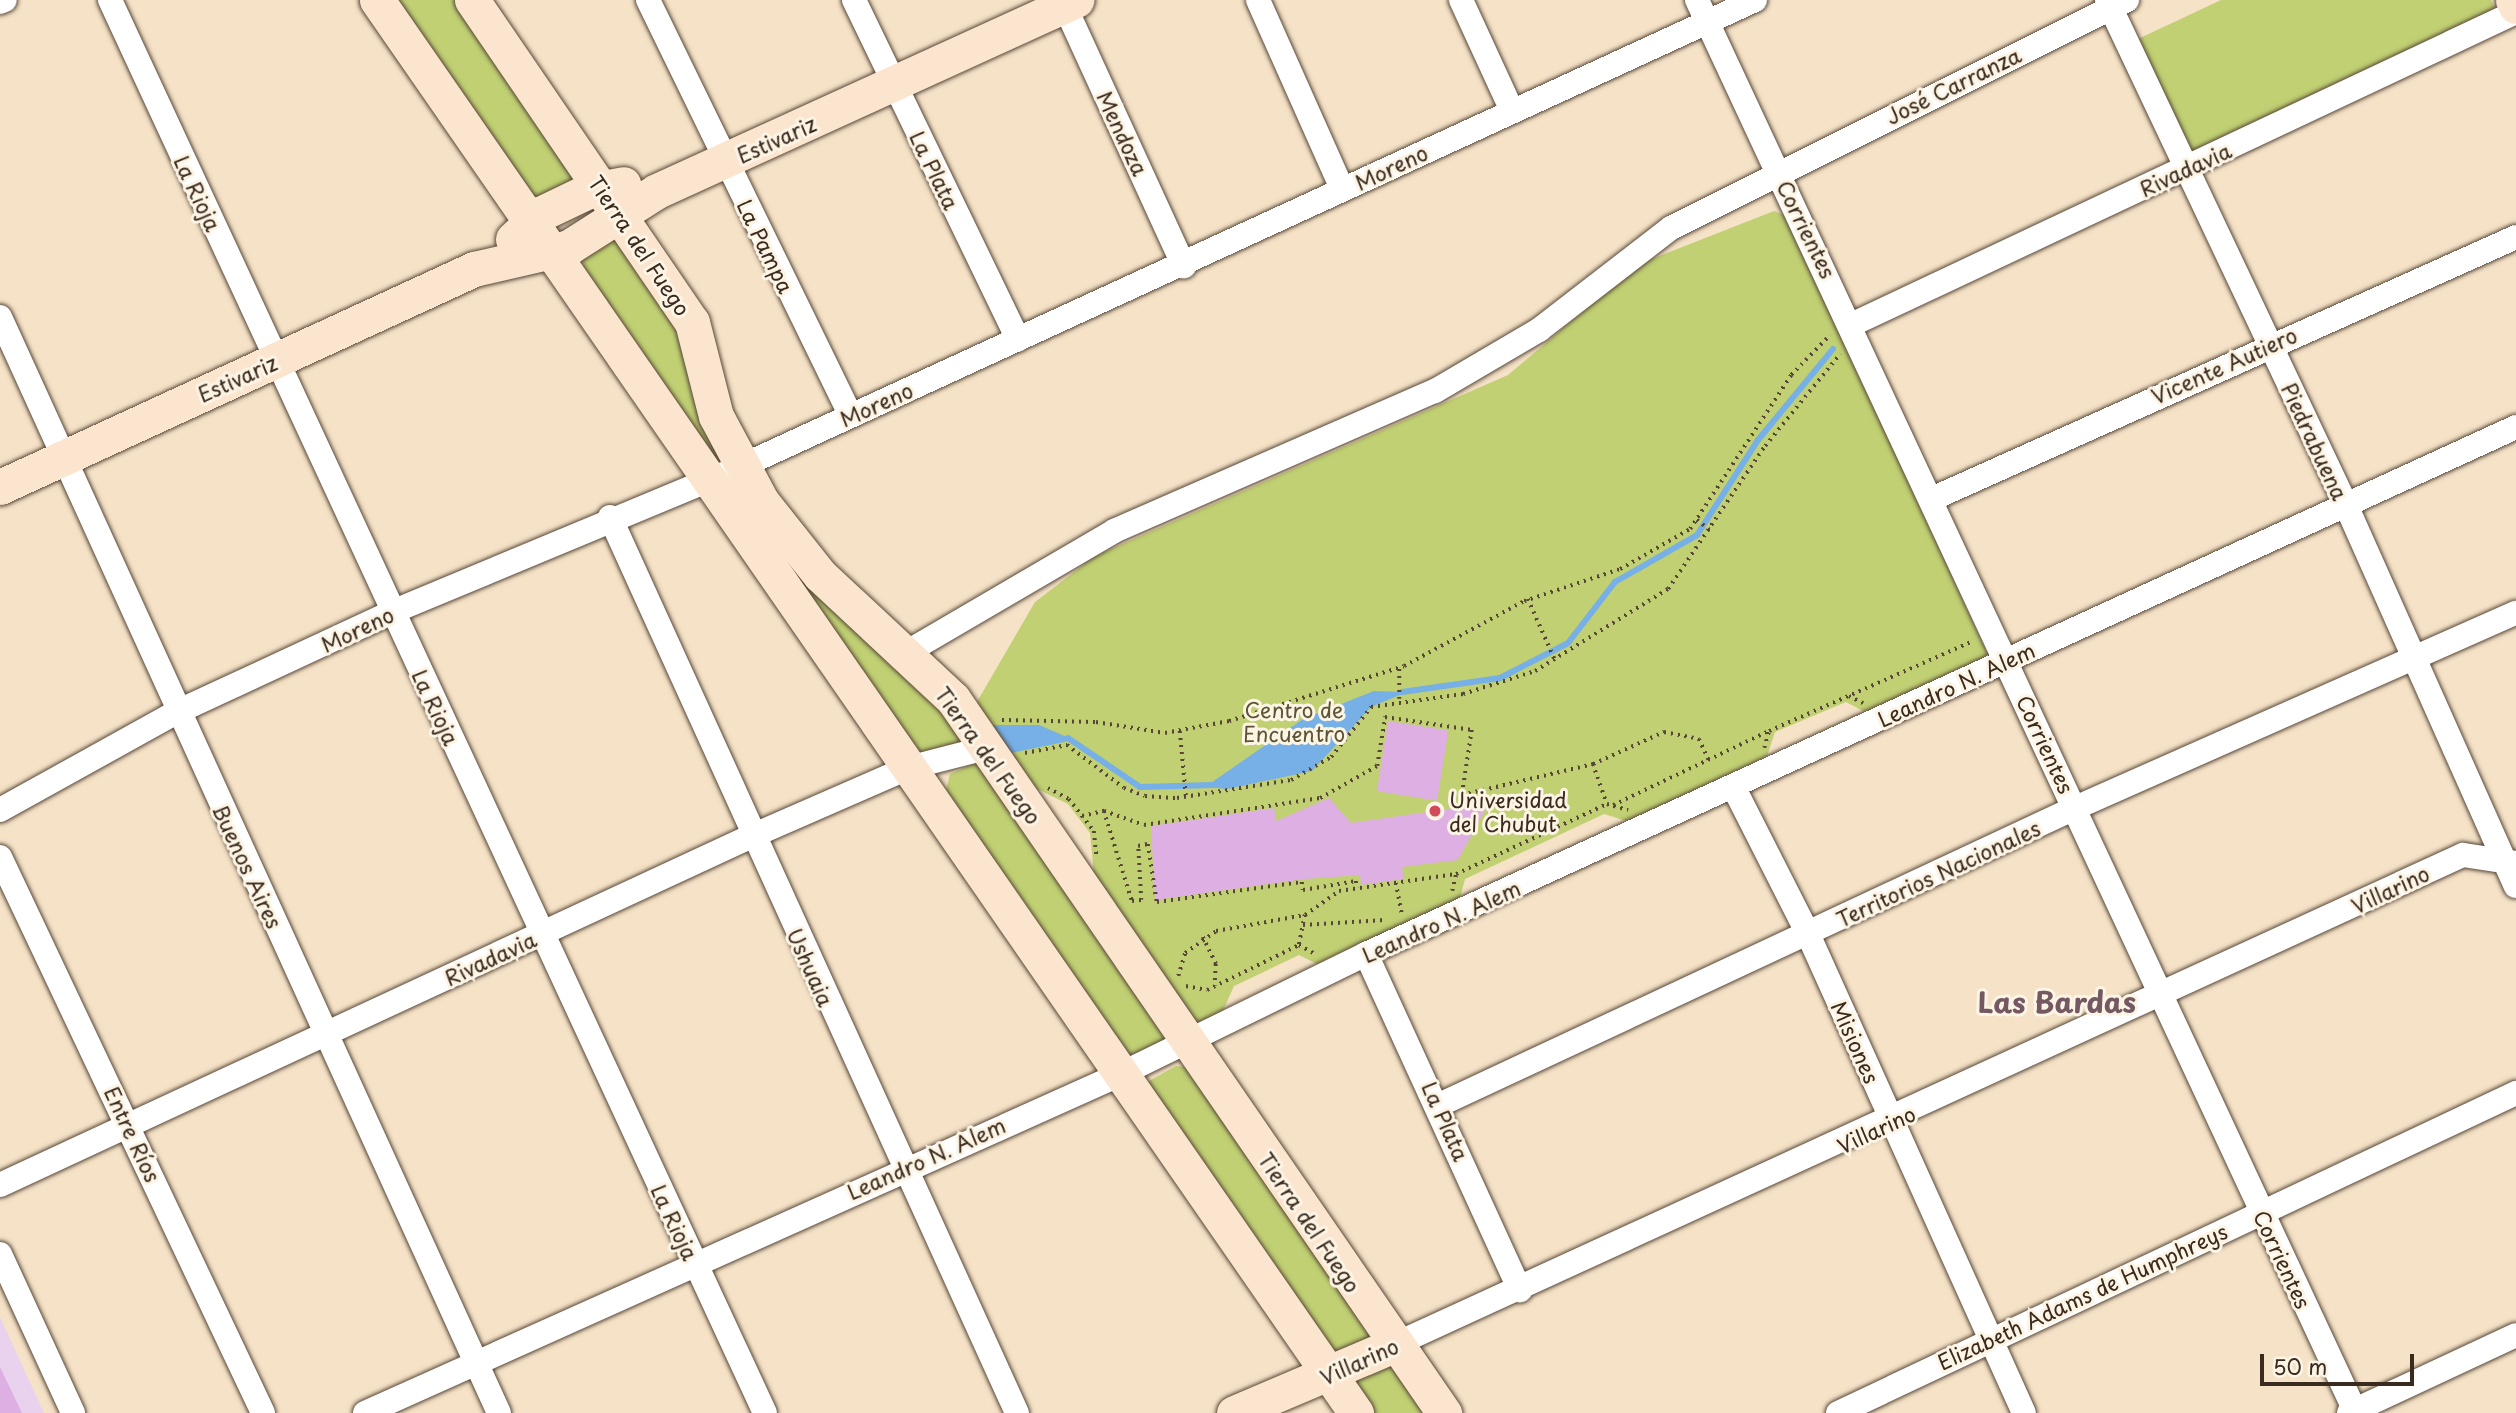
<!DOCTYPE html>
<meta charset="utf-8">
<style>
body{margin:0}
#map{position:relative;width:2516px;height:1413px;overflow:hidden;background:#f5e2c7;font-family:"Playpen Sans",sans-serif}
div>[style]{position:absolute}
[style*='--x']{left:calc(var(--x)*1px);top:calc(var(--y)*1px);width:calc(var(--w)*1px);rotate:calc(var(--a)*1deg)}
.built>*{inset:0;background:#e9d2ed}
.green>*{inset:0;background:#c0d073}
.water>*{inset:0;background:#77b0e7}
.stream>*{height:6px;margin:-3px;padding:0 3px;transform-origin:3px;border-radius:3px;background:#77b0e7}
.building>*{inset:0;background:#ddafe3;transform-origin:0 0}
.path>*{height:3.5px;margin-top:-1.75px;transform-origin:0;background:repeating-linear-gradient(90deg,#574637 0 2px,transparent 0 7px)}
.roads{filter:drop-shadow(0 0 2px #574637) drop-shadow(0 0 2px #574637)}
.street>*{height:24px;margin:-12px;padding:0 12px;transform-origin:12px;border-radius:12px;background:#fff}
.secondary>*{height:35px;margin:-17.5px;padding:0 17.5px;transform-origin:17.5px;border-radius:17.5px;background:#fce5cf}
.dots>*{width:19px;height:19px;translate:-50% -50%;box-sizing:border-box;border:4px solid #fcf5e5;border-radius:50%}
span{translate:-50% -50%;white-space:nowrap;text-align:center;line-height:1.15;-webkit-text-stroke:6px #fcf5e5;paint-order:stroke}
.street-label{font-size:21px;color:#3b2a1e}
.park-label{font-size:21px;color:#5c5433}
.poi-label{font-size:21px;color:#3b2a1e}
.left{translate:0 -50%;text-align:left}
.district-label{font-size:28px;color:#745963;font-weight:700}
.scale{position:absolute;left:2260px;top:1354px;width:154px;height:32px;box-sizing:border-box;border:4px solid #3b2a1e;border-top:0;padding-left:9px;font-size:21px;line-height:24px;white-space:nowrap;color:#3b2a1e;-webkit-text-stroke:5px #fcf5e5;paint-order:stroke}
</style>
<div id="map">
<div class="built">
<i style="clip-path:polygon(0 1317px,44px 1413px,0 1413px)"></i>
</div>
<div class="green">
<i style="clip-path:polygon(389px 0,460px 0,579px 180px,536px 205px)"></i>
<i style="clip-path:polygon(2221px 0,2491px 0,2497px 14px,2194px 156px,2138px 39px)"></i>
<i style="clip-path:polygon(1774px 211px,1786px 216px,1989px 657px,1869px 714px,1846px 702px,1775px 732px,1767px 756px,1630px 822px,1604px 814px,1465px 879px,1459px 902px,1321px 966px,1299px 955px,1234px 986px,1222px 1013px,1201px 1023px,1180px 1011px,1095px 885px,1090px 833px,1068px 804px,1025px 783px,974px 707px,1035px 602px,1095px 556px,1508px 375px,1639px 264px)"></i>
<i style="clip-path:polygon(616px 233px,675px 315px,721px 453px,709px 460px,584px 272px,583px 256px)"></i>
<i style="clip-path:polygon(744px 496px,894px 654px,962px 737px,955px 745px,918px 756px)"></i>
<i style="clip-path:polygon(973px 764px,983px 765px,1167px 1034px,1162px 1044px,1125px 1057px,945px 794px,950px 774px)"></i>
<i style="clip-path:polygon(1176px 1066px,1187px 1067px,1371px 1327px,1369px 1342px,1337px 1361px,1147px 1090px,1149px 1081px)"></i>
<i style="clip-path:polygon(1379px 1366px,1393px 1367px,1431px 1413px,1372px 1413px,1355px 1385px,1356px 1377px)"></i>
</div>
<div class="water">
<i style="clip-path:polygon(1374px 691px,1407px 692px,1371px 707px,1312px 771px,1227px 789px,1205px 787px,1303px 719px)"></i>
<i style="clip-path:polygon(991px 725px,1039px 725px,1074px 740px,1011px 753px)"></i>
</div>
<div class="stream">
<i style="--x:1402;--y:692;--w:99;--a:-8.1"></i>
<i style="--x:1500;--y:678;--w:76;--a:-27.2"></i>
<i style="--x:1568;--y:643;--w:77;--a:-52.4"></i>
<i style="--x:1615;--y:582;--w:95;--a:-29.8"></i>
<i style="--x:1697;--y:535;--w:113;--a:-57.3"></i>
<i style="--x:1758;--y:440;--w:118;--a:-50.5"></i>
<i style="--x:1068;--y:738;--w:87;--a:34.2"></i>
<i style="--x:1140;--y:787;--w:73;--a:-1.6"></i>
</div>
<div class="building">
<i style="left:1388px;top:721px;width:61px;height:71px;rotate:9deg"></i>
<i style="clip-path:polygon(1329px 798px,1351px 823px,1489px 803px,1458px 860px,1402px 867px,1404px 879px,1361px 885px,1360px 875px,1305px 879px,1155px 900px,1151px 826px,1274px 808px,1276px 821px)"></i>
<i style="clip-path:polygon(0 1367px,22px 1413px,0 1413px)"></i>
</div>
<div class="path">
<i style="--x:1697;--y:520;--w:18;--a:38"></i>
<i style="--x:1528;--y:599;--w:67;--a:66.1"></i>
<i style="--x:1849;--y:696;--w:16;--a:27"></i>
<i style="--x:1399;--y:699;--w:32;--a:-90"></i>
<i style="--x:1002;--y:720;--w:94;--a:1.2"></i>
<i style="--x:1096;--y:722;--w:70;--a:9.1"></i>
<i style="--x:1165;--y:733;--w:65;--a:-10.6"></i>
<i style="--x:1229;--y:721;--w:183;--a:-17.4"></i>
<i style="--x:1404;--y:666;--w:136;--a:-28.4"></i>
<i style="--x:1524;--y:601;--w:101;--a:-18.4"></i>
<i style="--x:1620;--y:569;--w:81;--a:-29.7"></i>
<i style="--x:1690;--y:529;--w:184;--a:-56.7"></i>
<i style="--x:1791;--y:375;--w:56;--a:-45.7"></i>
<i style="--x:1180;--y:731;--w:65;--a:84.7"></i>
<i style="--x:1764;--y:748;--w:18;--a:-74"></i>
<i style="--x:1769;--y:731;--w:223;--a:-23.8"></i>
<i style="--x:1025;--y:753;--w:43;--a:-10.8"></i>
<i style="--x:1067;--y:745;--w:71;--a:37"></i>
<i style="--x:1124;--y:788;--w:22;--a:21"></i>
<i style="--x:1145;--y:796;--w:32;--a:4"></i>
<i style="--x:1177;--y:798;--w:115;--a:-9"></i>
<i style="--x:1291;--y:780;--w:46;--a:-29.9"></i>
<i style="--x:1331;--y:757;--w:64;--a:-51.3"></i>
<i style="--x:1371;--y:707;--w:93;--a:-8"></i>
<i style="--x:1463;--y:694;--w:76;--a:-17.7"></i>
<i style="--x:1535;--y:671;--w:156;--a:-31.7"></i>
<i style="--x:1668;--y:589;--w:173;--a:-55.9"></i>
<i style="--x:1765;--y:446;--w:119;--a:-50.8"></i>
<i style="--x:1593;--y:764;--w:78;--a:-24.3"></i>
<i style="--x:1664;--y:732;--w:36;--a:11"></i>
<i style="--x:1699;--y:739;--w:23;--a:65"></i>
<i style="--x:1048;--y:788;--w:24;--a:28"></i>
<i style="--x:1069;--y:799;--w:41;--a:52"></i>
<i style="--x:1094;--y:831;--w:27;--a:84"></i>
<i style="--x:1613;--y:805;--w:173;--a:-25.4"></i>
<i style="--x:1104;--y:811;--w:94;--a:72.7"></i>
<i style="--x:1132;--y:901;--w:9;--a:-6"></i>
<i style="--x:1141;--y:900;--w:54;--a:-93.2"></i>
<i style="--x:1138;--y:846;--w:10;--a:-11"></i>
<i style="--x:1148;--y:844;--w:59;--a:81.2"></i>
<i style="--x:1157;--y:902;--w:146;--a:-7.9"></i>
<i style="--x:1302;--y:882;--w:8;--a:83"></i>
<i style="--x:1303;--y:890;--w:54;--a:-9.6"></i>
<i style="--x:1356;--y:881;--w:7;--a:82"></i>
<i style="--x:1082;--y:816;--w:23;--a:-13"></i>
<i style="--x:1104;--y:811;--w:42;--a:19.3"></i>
<i style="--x:1144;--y:825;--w:178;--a:-8.7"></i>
<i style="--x:1320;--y:798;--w:65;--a:-29.3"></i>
<i style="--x:1377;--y:766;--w:50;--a:-80.7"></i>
<i style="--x:1385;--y:717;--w:88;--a:8.5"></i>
<i style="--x:1472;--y:730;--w:66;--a:98.7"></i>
<i style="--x:1462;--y:795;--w:135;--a:-13.3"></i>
<i style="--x:1593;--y:764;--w:42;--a:70.7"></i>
<i style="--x:1396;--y:883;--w:33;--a:79"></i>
<i style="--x:1452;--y:891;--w:17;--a:-77"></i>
<i style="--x:1456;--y:874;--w:166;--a:-24.9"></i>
<i style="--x:1607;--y:804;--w:22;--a:16"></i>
<i style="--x:1305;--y:915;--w:42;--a:-35.2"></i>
<i style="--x:1339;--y:891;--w:118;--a:-8.3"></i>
<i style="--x:1303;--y:925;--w:82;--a:-3.5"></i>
<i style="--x:1203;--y:937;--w:30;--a:64"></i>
<i style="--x:1216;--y:964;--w:22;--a:93"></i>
<i style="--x:1178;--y:976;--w:24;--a:-73"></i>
<i style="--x:1185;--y:953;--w:38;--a:-35"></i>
<i style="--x:1216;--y:931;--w:90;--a:-10.2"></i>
<i style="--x:1305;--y:915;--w:31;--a:101"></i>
<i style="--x:1186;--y:986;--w:21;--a:11"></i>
<i style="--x:1207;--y:990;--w:102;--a:-26.1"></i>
<i style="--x:1299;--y:945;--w:18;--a:29"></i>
</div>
<div class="roads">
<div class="street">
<i style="--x:110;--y:0;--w:1557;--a:65.13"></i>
<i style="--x:648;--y:0;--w:462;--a:64"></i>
<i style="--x:854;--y:0;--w:377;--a:64.2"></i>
<i style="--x:1062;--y:0;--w:293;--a:65.4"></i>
<i style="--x:1258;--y:0;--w:207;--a:66"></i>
<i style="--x:1461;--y:0;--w:122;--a:65.3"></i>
<i style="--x:1697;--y:0;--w:1559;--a:65"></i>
<i style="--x:2107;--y:0;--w:559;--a:64.67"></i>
<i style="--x:2346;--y:505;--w:417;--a:66"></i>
<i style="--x:0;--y:2;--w:5;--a:-22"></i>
<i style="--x:0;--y:317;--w:1204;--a:65.52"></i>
<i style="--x:1853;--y:324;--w:733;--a:-25.2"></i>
<i style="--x:1934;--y:498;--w:638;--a:-24.15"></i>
<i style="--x:610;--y:517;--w:984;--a:65.57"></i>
<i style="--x:909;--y:651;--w:238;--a:-30.3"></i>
<i style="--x:1114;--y:531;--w:350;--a:-23.6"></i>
<i style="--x:1435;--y:391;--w:121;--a:-30.4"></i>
<i style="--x:1539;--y:330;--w:167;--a:-37.7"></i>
<i style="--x:1671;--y:228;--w:510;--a:-26.57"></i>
<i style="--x:1734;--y:788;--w:164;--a:63.1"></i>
<i style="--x:1808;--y:934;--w:525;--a:65.73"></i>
<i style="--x:0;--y:810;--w:202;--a:-29"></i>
<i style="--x:177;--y:712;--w:237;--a:-24.9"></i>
<i style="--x:392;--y:612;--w:379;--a:-22.6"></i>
<i style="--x:742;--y:466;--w:1115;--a:-24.7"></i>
<i style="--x:0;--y:857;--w:615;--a:64.68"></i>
<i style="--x:1366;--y:954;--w:370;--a:65.4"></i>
<i style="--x:1439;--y:1105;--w:702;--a:-25.03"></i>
<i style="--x:2075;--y:808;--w:482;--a:-23.9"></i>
<i style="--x:0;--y:1185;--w:829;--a:-24.9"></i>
<i style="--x:752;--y:836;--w:170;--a:-23.6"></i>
<i style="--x:908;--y:768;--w:81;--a:-14.4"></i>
<i style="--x:0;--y:1254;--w:175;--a:65.3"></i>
<i style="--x:1394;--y:1345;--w:1176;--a:-24.63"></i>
<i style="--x:2463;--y:855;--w:54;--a:8.6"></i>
<i style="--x:365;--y:1413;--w:826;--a:-24.15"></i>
<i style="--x:1119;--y:1075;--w:275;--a:-26.1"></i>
<i style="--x:1366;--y:954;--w:1265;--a:-24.62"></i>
<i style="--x:1838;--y:1413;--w:750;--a:-25.27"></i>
<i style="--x:2349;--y:1413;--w:184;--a:-25"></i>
</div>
<div class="secondary">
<i style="--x:377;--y:0;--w:1719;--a:55.28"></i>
<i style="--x:472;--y:0;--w:390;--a:55.7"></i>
<i style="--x:692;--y:322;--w:97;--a:75.7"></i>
<i style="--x:716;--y:416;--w:98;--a:61.9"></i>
<i style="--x:762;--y:502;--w:93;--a:51.5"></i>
<i style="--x:820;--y:575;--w:182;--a:43"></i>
<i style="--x:953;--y:699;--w:867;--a:55.48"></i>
<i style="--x:2513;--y:0;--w:7;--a:63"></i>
<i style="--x:513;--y:239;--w:37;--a:-43"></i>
<i style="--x:540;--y:214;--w:53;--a:-25.6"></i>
<i style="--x:588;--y:191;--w:36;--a:-11"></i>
<i style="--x:0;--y:487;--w:522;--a:-24.7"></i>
<i style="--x:474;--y:269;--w:98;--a:-13"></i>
<i style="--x:569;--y:247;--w:104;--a:-32.5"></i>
<i style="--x:657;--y:191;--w:461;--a:-24.5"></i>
<i style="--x:1234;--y:1413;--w:174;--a:-23"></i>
</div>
</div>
<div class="dots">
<i style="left:1435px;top:811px;background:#d1495b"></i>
</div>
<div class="street-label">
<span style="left:1953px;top:85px;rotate:-26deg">José Carranza</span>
<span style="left:1123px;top:133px;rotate:65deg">Mendoza</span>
<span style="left:776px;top:139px;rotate:-24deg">Estivariz</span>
<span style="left:1391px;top:167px;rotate:-25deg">Moreno</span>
<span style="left:2185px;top:169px;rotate:-25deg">Rivadavia</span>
<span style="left:935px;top:170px;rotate:64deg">La Plata</span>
<span style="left:198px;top:193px;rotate:65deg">La Rioja</span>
<span style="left:1807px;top:229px;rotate:64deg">Corrientes</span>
<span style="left:640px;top:245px;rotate:56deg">Tierra del Fuego</span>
<span style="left:766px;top:246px;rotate:64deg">La Pampa</span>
<span style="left:2224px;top:365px;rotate:-24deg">Vicente Autiero</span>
<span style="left:237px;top:378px;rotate:-24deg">Estivariz</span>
<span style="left:876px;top:404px;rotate:-24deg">Moreno</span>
<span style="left:2315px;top:441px;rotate:65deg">Piedrabuena</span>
<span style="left:357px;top:629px;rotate:-25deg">Moreno</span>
<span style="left:1956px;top:684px;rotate:-25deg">Leandro N. Alem</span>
<span style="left:436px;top:707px;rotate:65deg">La Rioja</span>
<span style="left:2046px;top:744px;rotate:65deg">Corrientes</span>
<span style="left:989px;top:755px;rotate:54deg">Tierra del Fuego</span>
<span style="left:248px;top:866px;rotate:65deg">Buenos Aires</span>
<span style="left:1938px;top:873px;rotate:-25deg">Territorios Nacionales</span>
<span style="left:2390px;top:889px;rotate:-25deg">Villarino</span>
<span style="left:1441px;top:921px;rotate:-24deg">Leandro N. Alem</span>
<span style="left:490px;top:958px;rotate:-25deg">Rivadavia</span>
<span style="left:811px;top:967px;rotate:66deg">Ushuaia</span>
<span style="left:1856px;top:1042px;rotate:66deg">Misiones</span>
<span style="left:1446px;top:1121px;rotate:66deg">La Plata</span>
<span style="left:1876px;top:1129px;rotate:-25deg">Villarino</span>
<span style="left:133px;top:1134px;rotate:65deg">Entre Ríos</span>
<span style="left:926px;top:1158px;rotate:-24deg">Leandro N. Alem</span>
<span style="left:675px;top:1222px;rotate:65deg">La Rioja</span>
<span style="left:1310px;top:1222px;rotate:56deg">Tierra del Fuego</span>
<span style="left:2283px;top:1259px;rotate:65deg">Corrientes</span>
<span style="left:2082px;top:1296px;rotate:-25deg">Elizabeth Adams de Humphreys</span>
<span style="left:1359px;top:1361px;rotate:-24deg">Villarino</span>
</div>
<div class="park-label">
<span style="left:1294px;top:721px">Centro de<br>Encuentro</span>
</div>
<div class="poi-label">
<span class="left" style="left:1449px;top:811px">Universidad<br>del Chubut</span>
</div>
<div class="district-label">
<span style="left:2057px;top:1002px">Las Bardas</span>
</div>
<div class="scale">50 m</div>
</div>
